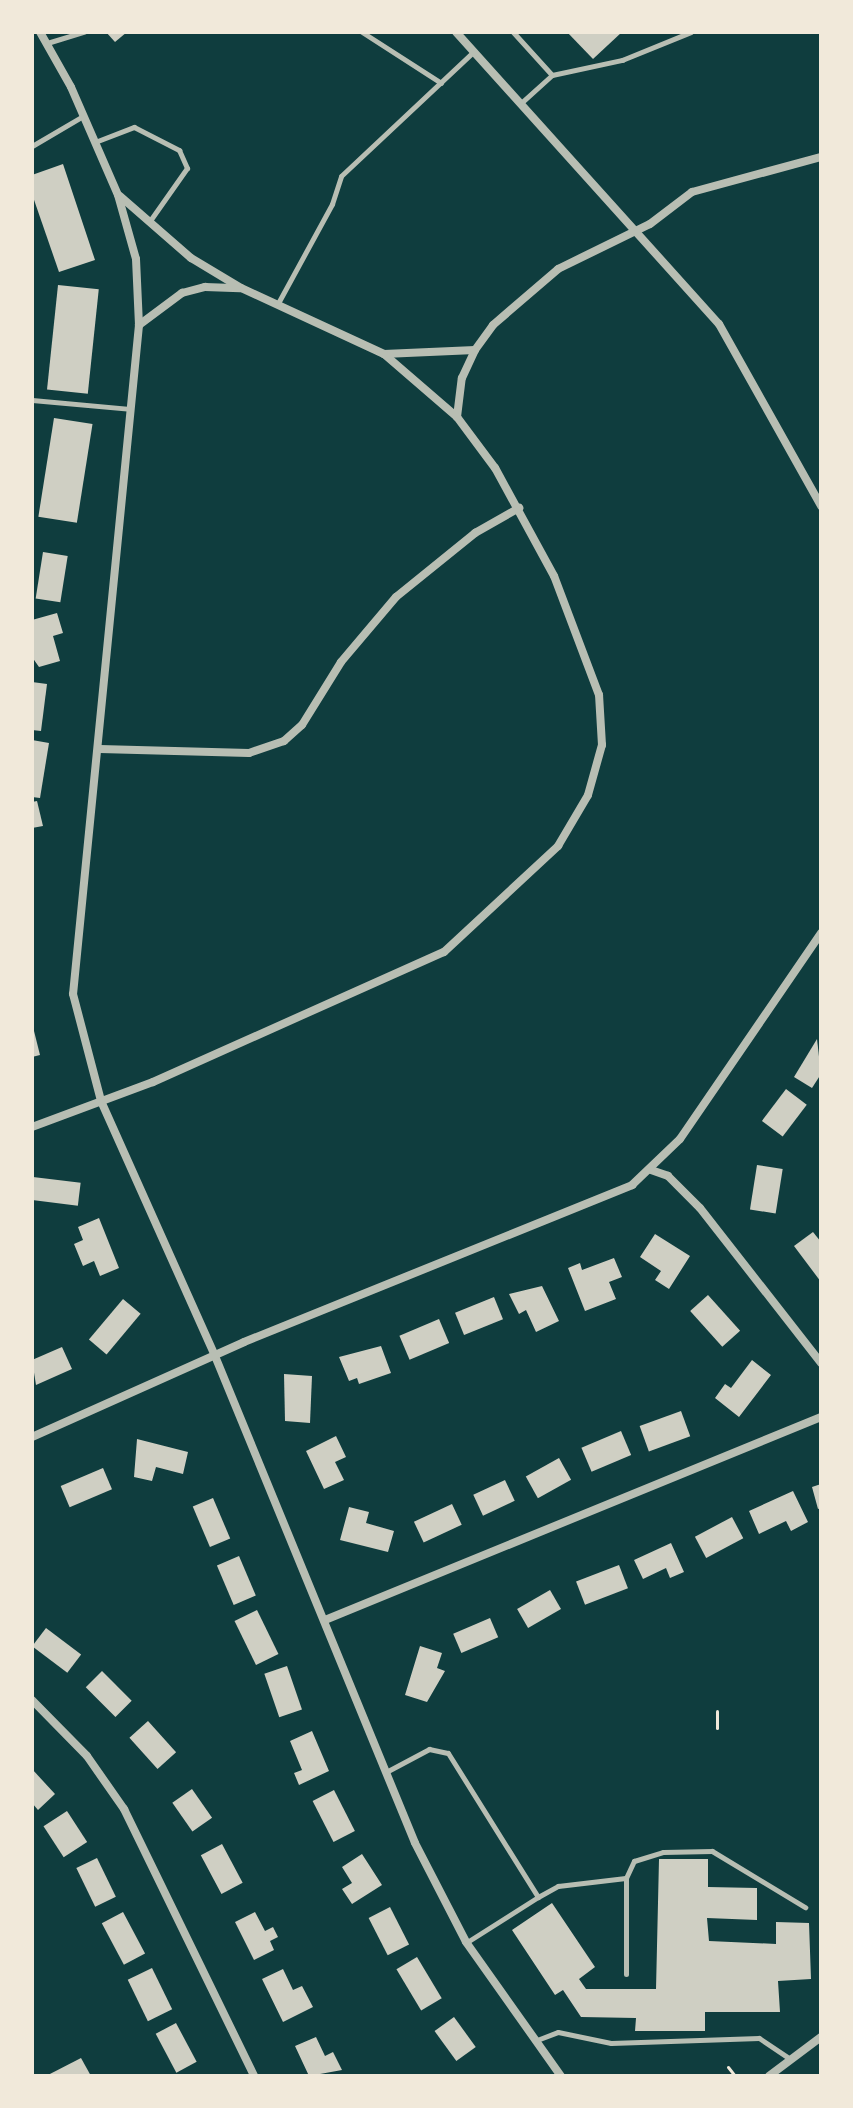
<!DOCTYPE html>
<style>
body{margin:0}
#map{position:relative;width:853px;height:2108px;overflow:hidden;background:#0f3d3e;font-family:"PT Sans",sans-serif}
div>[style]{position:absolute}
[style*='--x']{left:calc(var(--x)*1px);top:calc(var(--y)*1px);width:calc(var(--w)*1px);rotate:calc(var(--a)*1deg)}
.building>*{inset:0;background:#cfcfc3;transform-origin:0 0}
.path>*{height:3px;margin:-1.5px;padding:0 1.5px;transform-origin:1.5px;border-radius:1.5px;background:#f1e9da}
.service>*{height:5px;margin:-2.5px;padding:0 2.5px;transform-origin:2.5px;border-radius:2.5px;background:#b8beb3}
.minor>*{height:8px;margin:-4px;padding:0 4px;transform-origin:4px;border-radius:4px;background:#b8beb3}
span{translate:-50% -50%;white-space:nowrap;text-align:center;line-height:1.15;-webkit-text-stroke:6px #f1e9da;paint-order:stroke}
.frame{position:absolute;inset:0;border:34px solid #f1e9da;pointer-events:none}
</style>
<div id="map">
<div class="building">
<i style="clip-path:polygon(106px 32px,127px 32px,115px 42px)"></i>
<i style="clip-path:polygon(567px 32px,622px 32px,593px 59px)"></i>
<i style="clip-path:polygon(63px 164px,95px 260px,59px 272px,32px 194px,32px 175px)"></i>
<i style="left:58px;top:285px;width:41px;height:105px;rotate:6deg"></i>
<i style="left:54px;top:418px;width:39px;height:100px;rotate:9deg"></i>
<i style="left:43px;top:552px;width:25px;height:47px;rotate:9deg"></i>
<i style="clip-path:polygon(57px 613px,63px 633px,53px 636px,60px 661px,39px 667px,32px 657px,32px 620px)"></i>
<i style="clip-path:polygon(32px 682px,47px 684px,41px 731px,32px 730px)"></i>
<i style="clip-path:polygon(32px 740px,49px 743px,40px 798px,32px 797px)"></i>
<i style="clip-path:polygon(37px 801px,43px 826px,32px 828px,32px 802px)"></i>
<i style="clip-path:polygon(32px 1023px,40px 1055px,32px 1057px)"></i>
<i style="clip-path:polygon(817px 1039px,821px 1074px,812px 1088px,794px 1077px)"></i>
<i style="left:786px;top:1089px;width:26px;height:40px;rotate:37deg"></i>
<i style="left:757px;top:1165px;width:26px;height:45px;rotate:9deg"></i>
<i style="left:33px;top:1177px;width:48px;height:23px;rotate:7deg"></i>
<i style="clip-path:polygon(99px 1218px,119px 1268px,100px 1276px,94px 1261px,83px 1266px,74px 1244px,83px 1240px,78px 1227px)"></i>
<i style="clip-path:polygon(813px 1232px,821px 1242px,821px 1282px,794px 1246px)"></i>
<i style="clip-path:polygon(655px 1234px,690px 1256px,669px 1289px,655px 1280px,661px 1271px,640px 1257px)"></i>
<i style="clip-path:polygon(614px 1258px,622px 1277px,609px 1282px,616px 1299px,585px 1311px,568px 1268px,580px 1263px,582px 1270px)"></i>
<i style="clip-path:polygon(542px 1286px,559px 1321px,536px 1332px,526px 1310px,519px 1314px,509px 1294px)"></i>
<i style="left:708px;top:1295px;width:48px;height:24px;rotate:48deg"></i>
<i style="left:494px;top:1297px;width:24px;height:42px;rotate:68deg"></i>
<i style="left:123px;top:1299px;width:23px;height:53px;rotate:40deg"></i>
<i style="left:439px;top:1319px;width:26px;height:43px;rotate:67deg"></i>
<i style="clip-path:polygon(381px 1346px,391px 1373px,359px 1384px,357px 1378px,349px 1381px,339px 1357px)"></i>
<i style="clip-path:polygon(62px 1347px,72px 1369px,36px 1385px,32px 1360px)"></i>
<i style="clip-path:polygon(752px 1360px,771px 1375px,739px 1417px,715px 1398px,725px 1384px,731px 1388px)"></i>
<i style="clip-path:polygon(284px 1374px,312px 1376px,310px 1423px,285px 1421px)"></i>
<i style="left:681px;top:1411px;width:27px;height:44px;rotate:70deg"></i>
<i style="left:621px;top:1431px;width:26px;height:43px;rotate:67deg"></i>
<i style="clip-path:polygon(336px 1436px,346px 1457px,335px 1462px,344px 1480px,324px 1489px,306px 1451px)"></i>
<i style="clip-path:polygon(137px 1439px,188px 1452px,183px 1474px,156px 1467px,152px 1481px,134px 1477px)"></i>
<i style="left:559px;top:1458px;width:25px;height:38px;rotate:61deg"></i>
<i style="left:103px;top:1468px;width:23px;height:46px;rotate:67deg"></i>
<i style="left:505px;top:1480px;width:23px;height:35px;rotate:65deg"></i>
<i style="clip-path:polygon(821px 1484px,821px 1508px,818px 1509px,812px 1487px)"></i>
<i style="clip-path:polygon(793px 1491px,808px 1522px,791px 1531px,786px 1521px,759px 1534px,749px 1511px)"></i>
<i style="left:213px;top:1498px;width:44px;height:22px;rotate:67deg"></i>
<i style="left:452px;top:1504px;width:23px;height:42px;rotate:65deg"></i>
<i style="clip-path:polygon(349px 1507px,369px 1512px,366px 1523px,394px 1531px,388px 1552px,340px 1540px)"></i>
<i style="left:732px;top:1517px;width:24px;height:42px;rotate:62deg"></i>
<i style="clip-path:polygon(671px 1543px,684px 1572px,670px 1578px,666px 1568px,643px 1579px,634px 1560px)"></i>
<i style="left:239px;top:1556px;width:43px;height:24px;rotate:67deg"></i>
<i style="left:619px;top:1565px;width:25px;height:46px;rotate:69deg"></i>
<i style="left:550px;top:1590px;width:22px;height:38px;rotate:60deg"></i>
<i style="left:257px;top:1610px;width:49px;height:25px;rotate:64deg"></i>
<i style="left:490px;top:1618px;width:21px;height:40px;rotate:67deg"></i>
<i style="left:46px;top:1628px;width:44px;height:23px;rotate:37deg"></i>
<i style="clip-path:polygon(420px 1646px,442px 1653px,437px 1668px,445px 1671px,427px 1702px,405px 1695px)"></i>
<i style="left:287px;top:1666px;width:46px;height:24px;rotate:71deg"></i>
<i style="left:102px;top:1671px;width:42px;height:23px;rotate:45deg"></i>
<i style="left:148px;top:1721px;width:42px;height:25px;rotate:48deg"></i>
<i style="clip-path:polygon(312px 1731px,329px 1771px,299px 1785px,294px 1773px,302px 1770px,290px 1741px)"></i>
<i style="clip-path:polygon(32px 1769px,55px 1794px,38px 1810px,32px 1803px)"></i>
<i style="left:192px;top:1789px;width:35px;height:24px;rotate:55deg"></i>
<i style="left:334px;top:1790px;width:46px;height:24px;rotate:63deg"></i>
<i style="left:67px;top:1811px;width:37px;height:28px;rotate:57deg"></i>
<i style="left:222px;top:1844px;width:44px;height:24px;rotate:62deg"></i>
<i style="clip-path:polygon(362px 1854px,382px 1885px,352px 1904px,342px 1889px,352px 1883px,342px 1867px)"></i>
<i style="left:97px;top:1858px;width:43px;height:23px;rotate:64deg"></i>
<i style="clip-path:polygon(659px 1859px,708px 1859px,708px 1887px,757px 1888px,757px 1920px,707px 1918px,709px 1941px,776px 1944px,776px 1922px,809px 1923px,811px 1979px,778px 1981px,780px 2012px,705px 2012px,705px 2031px,635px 2031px,636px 2018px,581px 2017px,563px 1990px,555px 1995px,512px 1930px,552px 1903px,595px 1967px,579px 1979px,586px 1989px,656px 1989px)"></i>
<i style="left:390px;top:1907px;width:42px;height:24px;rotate:63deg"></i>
<i style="left:123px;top:1912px;width:47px;height:24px;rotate:62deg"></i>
<i style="clip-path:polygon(255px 1912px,265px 1931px,273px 1927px,278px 1937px,270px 1941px,274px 1950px,254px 1960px,235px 1922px)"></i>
<i style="left:417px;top:1957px;width:48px;height:24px;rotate:59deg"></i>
<i style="left:152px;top:1968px;width:46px;height:27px;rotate:64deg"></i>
<i style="clip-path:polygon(283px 1969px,293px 1990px,302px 1986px,313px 2007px,283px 2022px,262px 1979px)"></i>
<i style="left:454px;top:2017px;width:37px;height:24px;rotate:54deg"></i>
<i style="left:176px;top:2023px;width:44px;height:23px;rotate:62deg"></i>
<i style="clip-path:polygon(316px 2037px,325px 2056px,333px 2052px,342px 2070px,309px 2076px,295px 2046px)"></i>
<i style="clip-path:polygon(81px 2058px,91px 2076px,46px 2076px)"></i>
</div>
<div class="path">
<i style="--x:717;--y:1728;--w:17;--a:-90"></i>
<i style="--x:728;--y:2067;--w:11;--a:52"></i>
</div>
<div class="service">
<i style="--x:362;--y:32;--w:94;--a:32.8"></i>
<i style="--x:513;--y:32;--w:58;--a:47.8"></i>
<i style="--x:552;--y:75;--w:42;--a:137.9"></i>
<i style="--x:47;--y:43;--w:39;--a:-17"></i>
<i style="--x:552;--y:75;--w:72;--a:-12.1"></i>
<i style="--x:622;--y:60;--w:74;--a:-22.1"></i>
<i style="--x:95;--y:142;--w:42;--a:-21"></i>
<i style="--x:134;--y:127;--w:51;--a:27.1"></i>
<i style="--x:179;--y:150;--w:20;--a:66"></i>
<i style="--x:187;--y:168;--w:66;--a:125.1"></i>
<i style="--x:32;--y:146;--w:59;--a:-30.5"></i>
<i style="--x:277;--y:305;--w:115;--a:-61.4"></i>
<i style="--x:332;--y:204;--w:29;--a:-72"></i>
<i style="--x:341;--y:176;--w:181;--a:-43.2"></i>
<i style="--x:32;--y:400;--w:98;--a:5.2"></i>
<i style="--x:386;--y:1772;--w:49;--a:-28.1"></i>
<i style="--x:429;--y:1749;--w:19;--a:12"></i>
<i style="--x:448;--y:1753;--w:170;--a:58"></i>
<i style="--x:538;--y:1897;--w:84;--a:147.6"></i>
<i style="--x:626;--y:1878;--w:19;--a:-65"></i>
<i style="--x:634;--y:1861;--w:30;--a:-17"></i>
<i style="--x:663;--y:1852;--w:49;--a:-1.2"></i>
<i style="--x:712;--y:1851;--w:109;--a:31.1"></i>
<i style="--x:538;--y:1897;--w:23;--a:-29"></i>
<i style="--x:558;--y:1886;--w:68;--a:-6.7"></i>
<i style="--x:626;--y:1878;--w:96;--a:90"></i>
<i style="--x:537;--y:2040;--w:22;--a:-21"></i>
<i style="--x:558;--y:2032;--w:54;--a:11.7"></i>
<i style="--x:611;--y:2043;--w:148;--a:-1.9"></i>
<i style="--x:759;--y:2038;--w:37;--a:34"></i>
</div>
<div class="minor">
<i style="--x:40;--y:32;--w:63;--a:60.6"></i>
<i style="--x:71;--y:87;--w:118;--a:66.5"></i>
<i style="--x:118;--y:195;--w:66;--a:74.3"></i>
<i style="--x:136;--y:259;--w:66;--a:87.4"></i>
<i style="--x:139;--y:325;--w:672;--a:95.63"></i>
<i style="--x:73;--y:994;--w:111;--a:75.3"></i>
<i style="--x:101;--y:1101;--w:279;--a:65.9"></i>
<i style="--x:215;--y:1356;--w:526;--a:67.67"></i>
<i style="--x:415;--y:1843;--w:111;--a:62.7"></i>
<i style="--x:466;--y:1942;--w:164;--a:54.7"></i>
<i style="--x:456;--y:32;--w:393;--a:48"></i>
<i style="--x:719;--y:324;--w:209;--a:60.7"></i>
<i style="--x:139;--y:325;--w:54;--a:-36.7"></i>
<i style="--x:182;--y:293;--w:24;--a:-15"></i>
<i style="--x:205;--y:287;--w:35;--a:2"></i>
<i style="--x:384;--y:354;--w:91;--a:-2.5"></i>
<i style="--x:457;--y:417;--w:39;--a:-83"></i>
<i style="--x:462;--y:378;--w:31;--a:-65"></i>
<i style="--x:475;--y:350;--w:31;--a:-54"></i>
<i style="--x:493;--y:325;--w:86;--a:-40.7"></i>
<i style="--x:558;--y:269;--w:102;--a:-26.1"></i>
<i style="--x:650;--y:224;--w:53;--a:-37.3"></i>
<i style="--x:692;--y:192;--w:134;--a:-15.2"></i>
<i style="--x:100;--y:749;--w:149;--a:1.5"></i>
<i style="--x:249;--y:753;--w:37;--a:-19"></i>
<i style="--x:284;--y:741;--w:24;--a:-42"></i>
<i style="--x:302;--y:725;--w:74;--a:-58.2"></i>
<i style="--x:341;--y:662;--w:85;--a:-49.8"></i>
<i style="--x:396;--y:597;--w:102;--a:-39"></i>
<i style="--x:475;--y:533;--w:51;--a:-29.6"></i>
<i style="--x:32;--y:1127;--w:129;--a:-20.4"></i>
<i style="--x:153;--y:1082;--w:319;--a:-24.1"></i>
<i style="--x:444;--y:952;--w:156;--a:-42.9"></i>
<i style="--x:558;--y:846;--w:59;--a:-59.5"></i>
<i style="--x:588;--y:795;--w:52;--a:-74.4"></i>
<i style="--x:602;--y:745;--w:50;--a:-93.4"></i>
<i style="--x:599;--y:695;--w:127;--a:-110.7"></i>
<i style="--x:554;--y:576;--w:123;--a:-118.6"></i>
<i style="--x:495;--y:468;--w:64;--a:-126.7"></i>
<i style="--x:457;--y:417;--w:96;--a:-139.2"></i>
<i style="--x:384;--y:354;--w:157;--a:-155.2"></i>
<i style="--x:241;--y:288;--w:58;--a:-149"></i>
<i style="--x:191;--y:258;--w:94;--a:-138.9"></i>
<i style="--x:651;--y:1170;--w:18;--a:19"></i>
<i style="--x:668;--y:1176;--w:45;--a:45"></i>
<i style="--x:700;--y:1208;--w:197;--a:52"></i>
<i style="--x:32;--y:1437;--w:232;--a:-24.1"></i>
<i style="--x:244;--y:1342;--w:419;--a:-22"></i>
<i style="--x:632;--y:1185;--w:66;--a:-43.8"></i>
<i style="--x:680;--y:1139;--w:250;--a:-55.6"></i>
<i style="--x:325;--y:1620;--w:536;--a:-22.26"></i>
<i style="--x:32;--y:1700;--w:78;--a:45.5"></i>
<i style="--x:87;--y:1756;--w:65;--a:55.1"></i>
<i style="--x:124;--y:1809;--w:297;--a:64"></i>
<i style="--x:769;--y:2076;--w:65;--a:-36.9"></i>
</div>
<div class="frame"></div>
</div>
